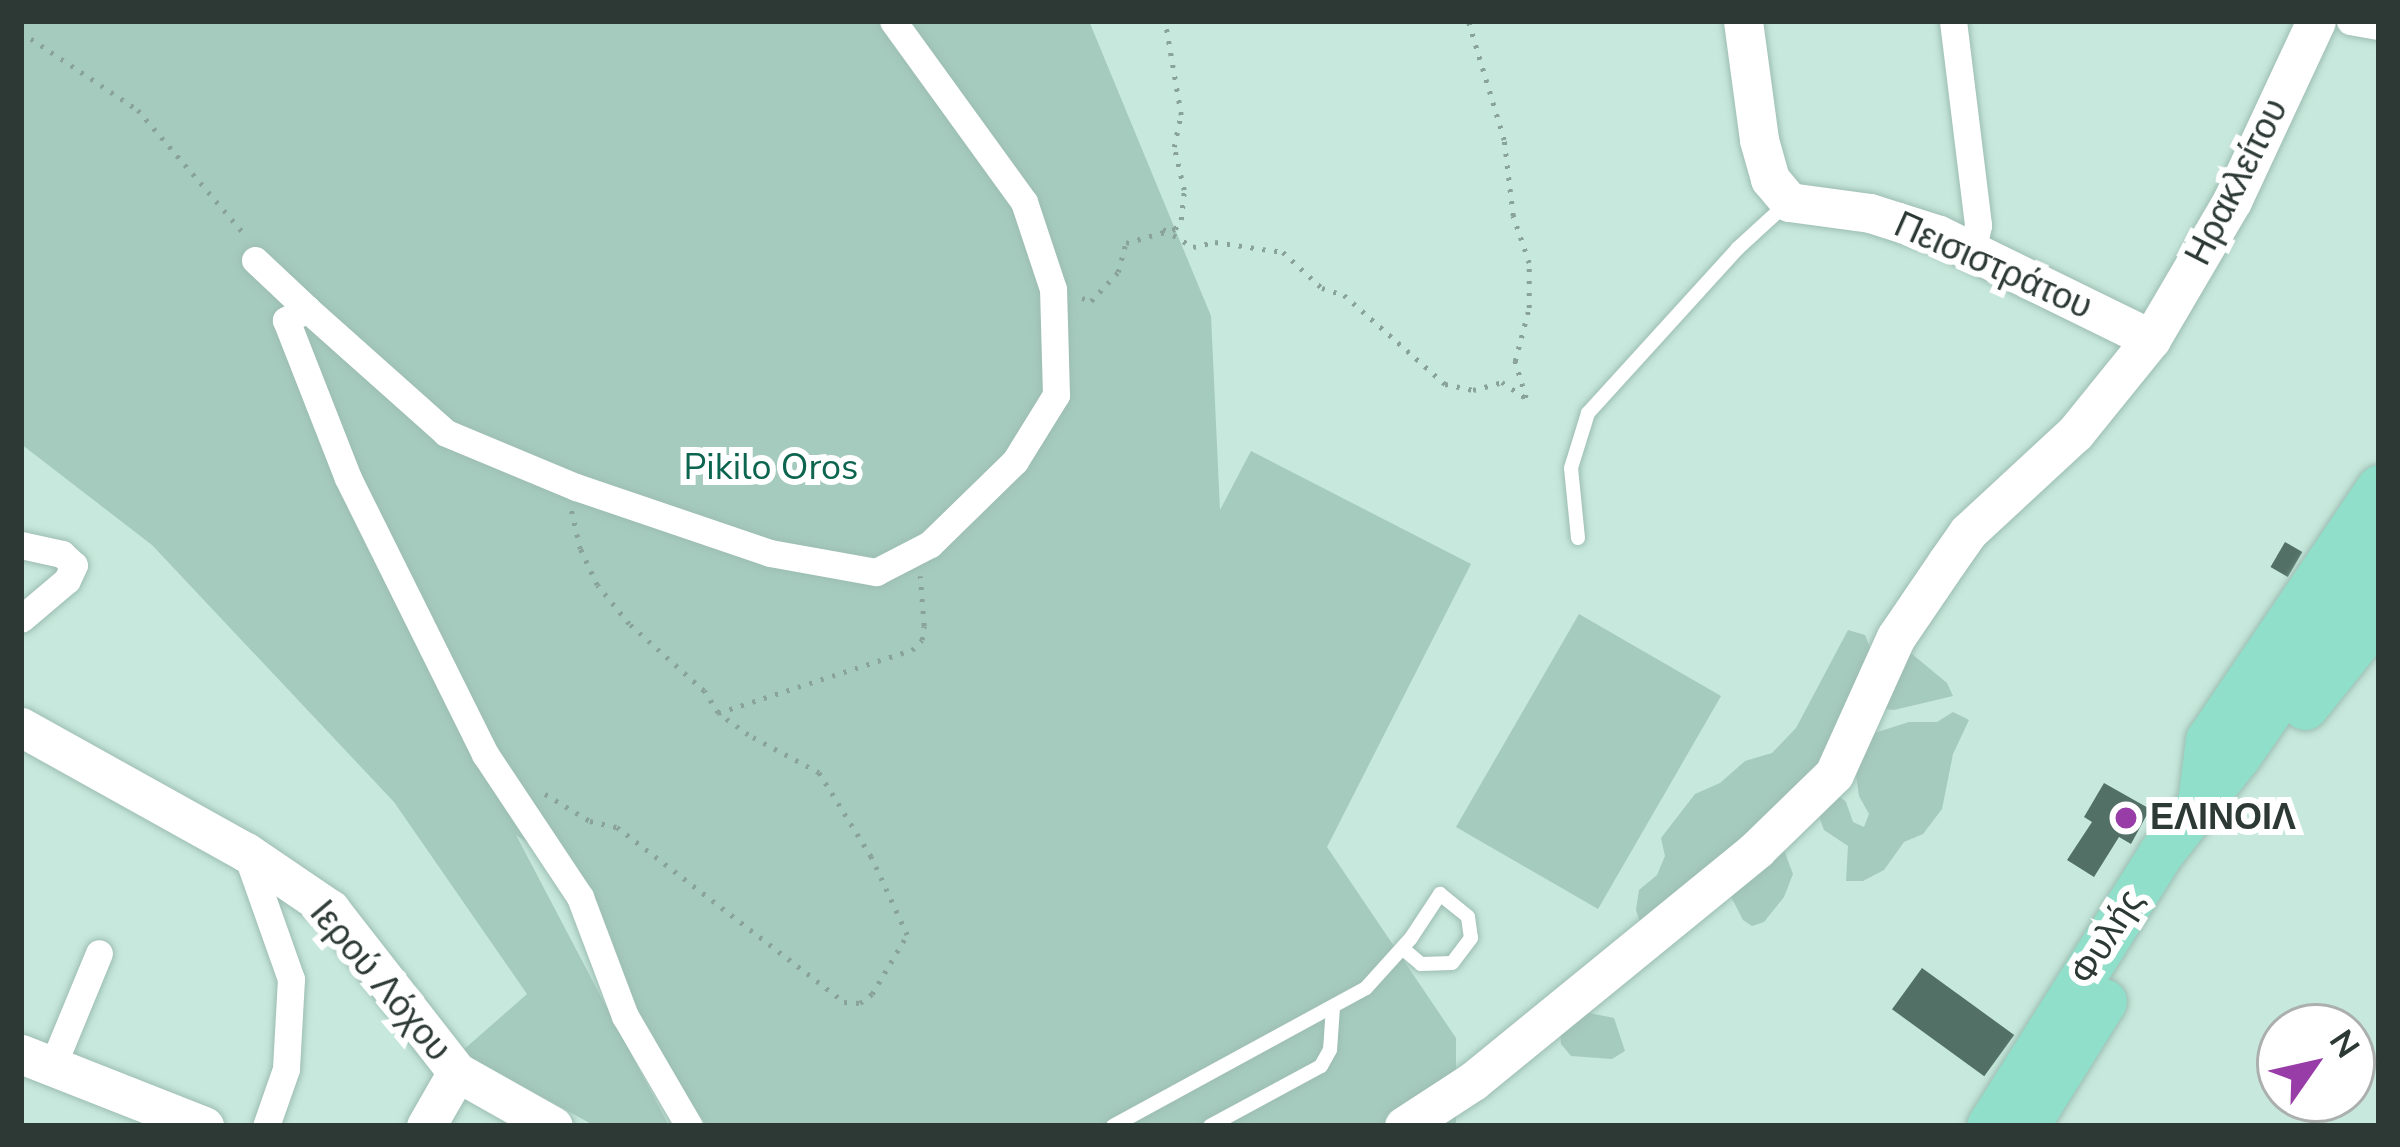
<!DOCTYPE html>
<meta charset="utf-8">
<style>
body{margin:0}
#map{position:relative;width:2400px;height:1147px;overflow:hidden;background:#c7e8dc;font-family:"Nunito Sans",sans-serif}
div>[style]{position:absolute}
[style*='--x']{left:calc(var(--x)*1px);top:calc(var(--y)*1px);width:calc(var(--w)*1px);rotate:calc(var(--a)*1deg)}
.green>*{inset:0;background:#a5cbbe;transform-origin:0 0}
.building>*{inset:0;background:#527066;transform-origin:0 0}
.path>*{height:4.5px;margin-top:-2.25px;transform-origin:0;background:repeating-linear-gradient(90deg,#8aa39a 0 3px,transparent 0 12px)}
.roads{filter:drop-shadow(0 0 3px #9dbdb2) drop-shadow(0 0 3px #9dbdb2)}
.lane>*{height:14px;margin:-7px;padding:0 7px;transform-origin:7px;border-radius:7px;background:#fff}
.street>*{height:27px;margin:-13.5px;padding:0 13.5px;transform-origin:13.5px;border-radius:13.5px;background:#fff}
.secondary>*{height:39px;margin:-19.5px;padding:0 19.5px;transform-origin:19.5px;border-radius:19.5px;background:#fff}
.primary>*{height:45px;margin:-22.5px;padding:0 22.5px;transform-origin:22.5px;border-radius:22.5px;background:#90dfca}
.dots>*{width:33px;height:33px;translate:-50% -50%;box-sizing:border-box;border:6px solid #fff;border-radius:50%}
span{translate:-50% -50%;white-space:nowrap;text-align:center;line-height:1.15;-webkit-text-stroke:12px #fff;paint-order:stroke}
.street-label{font-size:36px;color:#2c3935}
.park-label{font-size:36px;color:#0d6550}
.poi-label{font-size:36px;color:#2c3935;font-weight:700}
.left{translate:0 -50%;text-align:left}
.frame{position:absolute;inset:0;border:24px solid #2c3935;pointer-events:none}
.north{position:absolute;left:2256px;top:1003px;width:120px;height:120px;box-sizing:border-box;background:#fff;border:3px solid #abb0ae;border-radius:50%;rotate:56deg;font-size:33px;font-weight:700;line-height:48px;text-align:center;color:#2c3935}
.north::after{content:'';display:block;margin:auto;width:42px;height:54px;background:#983da7;clip-path:polygon(50% 0,100% 100%,50% 72%,0 100%)}
</style>
<div id="map">
<div class="green">
<i style="clip-path:polygon(21px 21px,1089px 21px,1211px 316px,1220px 510px,1251px 451px,1471px 564px,1327px 847px,1456px 1038px,1456px 1126px,707px 1126px,645px 1036px,575px 877px,516px 835px,669px 1126px,595px 1126px,461px 1052px,527px 994px,394px 802px,152px 545px,21px 444px)"></i>
<i style="left:1579px;top:614px;width:164px;height:246px;rotate:30deg"></i>
<i style="clip-path:polygon(1848px 630px,1865px 635px,1872px 653px,1820px 777px,1642px 928px,1636px 910px,1639px 890px,1657px 875px,1665px 856px,1661px 838px,1695px 794px,1720px 783px,1745px 761px,1772px 753px,1796px 728px)"></i>
<i style="clip-path:polygon(1906px 649px,1947px 683px,1953px 696px,1894px 710px,1879px 708px)"></i>
<i style="clip-path:polygon(1953px 712px,1969px 720px,1953px 754px,1942px 809px,1923px 834px,1904px 842px,1884px 870px,1863px 881px,1846px 881px,1848px 846px,1824px 830px,1818px 814px,1833px 791px,1846px 802px,1853px 822px,1864px 827px,1869px 814px,1859px 796px,1856px 775px,1868px 735px,1909px 722px,1937px 722px)"></i>
<i style="clip-path:polygon(1782px 845px,1793px 874px,1784px 897px,1764px 922px,1752px 926px,1743px 920px,1727px 889px)"></i>
<i style="clip-path:polygon(1580px 1011px,1614px 1018px,1625px 1051px,1612px 1059px,1571px 1056px,1561px 1044px,1560px 1027px)"></i>
</div>
<div class="building">
<i style="left:2285px;top:542px;width:20px;height:29px;rotate:30deg"></i>
<i style="clip-path:polygon(2104px 783px,2150px 809px,2131px 844px,2119px 837px,2094px 877px,2067px 860px,2092px 822px,2084px 817px)"></i>
<i style="left:1922px;top:968px;width:114px;height:51px;rotate:36deg"></i>
</div>
<div class="path">
<i style="--x:21;--y:32;--w:141;--a:33.7"></i>
<i style="--x:138;--y:110;--w:165;--a:49.4"></i>
<i style="--x:1163;--y:229;--w:35;--a:31"></i>
<i style="--x:1193;--y:247;--w:23;--a:-13"></i>
<i style="--x:1215;--y:242;--w:69;--a:8.4"></i>
<i style="--x:1283;--y:252;--w:53;--a:42.7"></i>
<i style="--x:1322;--y:288;--w:23;--a:18"></i>
<i style="--x:1344;--y:295;--w:135;--a:41.4"></i>
<i style="--x:1445;--y:384;--w:29;--a:12"></i>
<i style="--x:1473;--y:390;--w:30;--a:-15"></i>
<i style="--x:1502;--y:382;--w:29;--a:34"></i>
<i style="--x:1526;--y:398;--w:39;--a:-107"></i>
<i style="--x:1515;--y:361;--w:55;--a:-75.2"></i>
<i style="--x:1529;--y:308;--w:45;--a:-90"></i>
<i style="--x:1529;--y:263;--w:50;--a:-108.8"></i>
<i style="--x:1513;--y:216;--w:77;--a:-96.8"></i>
<i style="--x:1504;--y:140;--w:124;--a:-106.8"></i>
<i style="--x:1082;--y:298;--w:9;--a:18"></i>
<i style="--x:1091;--y:301;--w:40;--a:-47"></i>
<i style="--x:1118;--y:272;--w:30;--a:-75"></i>
<i style="--x:1126;--y:243;--w:51;--a:-15.9"></i>
<i style="--x:1175;--y:229;--w:11;--a:-56"></i>
<i style="--x:1181;--y:220;--w:30;--a:-84"></i>
<i style="--x:1184;--y:190;--w:44;--a:-103.1"></i>
<i style="--x:1174;--y:147;--w:33;--a:-78"></i>
<i style="--x:1181;--y:115;--w:95;--a:-99.7"></i>
<i style="--x:718;--y:713;--w:204;--a:-18"></i>
<i style="--x:912;--y:650;--w:14;--a:-45"></i>
<i style="--x:922;--y:640;--w:14;--a:-82"></i>
<i style="--x:924;--y:626;--w:50;--a:-94.6"></i>
<i style="--x:545;--y:794;--w:52;--a:31"></i>
<i style="--x:590;--y:821;--w:28;--a:13"></i>
<i style="--x:617;--y:827;--w:287;--a:37.6"></i>
<i style="--x:844;--y:1002;--w:16;--a:4"></i>
<i style="--x:860;--y:1003;--w:15;--a:-37"></i>
<i style="--x:872;--y:994;--w:69;--a:-59.3"></i>
<i style="--x:907;--y:935;--w:86;--a:-114.8"></i>
<i style="--x:871;--y:857;--w:99;--a:-121.8"></i>
<i style="--x:819;--y:773;--w:81;--a:-151.8"></i>
<i style="--x:748;--y:735;--w:37;--a:-144"></i>
<i style="--x:718;--y:713;--w:26;--a:-122"></i>
<i style="--x:704;--y:691;--w:101;--a:-138.2"></i>
<i style="--x:629;--y:624;--w:50;--a:-129.4"></i>
<i style="--x:597;--y:585;--w:40;--a:-115"></i>
<i style="--x:580;--y:549;--w:40;--a:-103"></i>
</div>
<div class="roads">
<div class="lane">
<i style="--x:1578;--y:538;--w:70;--a:-95.7"></i>
<i style="--x:1571;--y:468;--w:58;--a:-72.8"></i>
<i style="--x:1588;--y:413;--w:222;--a:-47.7"></i>
<i style="--x:1737;--y:249;--w:65;--a:-42.5"></i>
<i style="--x:1113;--y:1126;--w:288;--a:-28.6"></i>
<i style="--x:1366;--y:988;--w:67;--a:-48"></i>
<i style="--x:1411;--y:938;--w:53;--a:-56.6"></i>
<i style="--x:1440;--y:894;--w:36;--a:39"></i>
<i style="--x:1468;--y:917;--w:21;--a:82"></i>
<i style="--x:1471;--y:938;--w:31;--a:127"></i>
<i style="--x:1452;--y:963;--w:31;--a:178"></i>
<i style="--x:1421;--y:964;--w:23;--a:-140"></i>
<i style="--x:1210;--y:1126;--w:126;--a:-28.4"></i>
<i style="--x:1321;--y:1066;--w:18;--a:-61"></i>
<i style="--x:1330;--y:1050;--w:43;--a:-86"></i>
</div>
<div class="street">
<i style="--x:1953;--y:21;--w:206;--a:83"></i>
<i style="--x:1978;--y:225;--w:25;--a:102"></i>
<i style="--x:2350;--y:21;--w:29;--a:10"></i>
<i style="--x:255;--y:260;--w:71;--a:43.3"></i>
<i style="--x:307;--y:309;--w:24;--a:152"></i>
<i style="--x:286;--y:320;--w:170;--a:68.6"></i>
<i style="--x:348;--y:478;--w:308;--a:63.6"></i>
<i style="--x:485;--y:754;--w:172;--a:56.4"></i>
<i style="--x:580;--y:897;--w:127;--a:69.3"></i>
<i style="--x:625;--y:1016;--w:127;--a:59.8"></i>
<i style="--x:307;--y:309;--w:186;--a:41.7"></i>
<i style="--x:446;--y:433;--w:141;--a:22.6"></i>
<i style="--x:576;--y:487;--w:205;--a:18.8"></i>
<i style="--x:770;--y:553;--w:108;--a:10.2"></i>
<i style="--x:876;--y:572;--w:61;--a:-27.4"></i>
<i style="--x:930;--y:544;--w:119;--a:-44.3"></i>
<i style="--x:1015;--y:461;--w:78;--a:-58.2"></i>
<i style="--x:1056;--y:395;--w:106;--a:-91.6"></i>
<i style="--x:1053;--y:289;--w:92;--a:-108.4"></i>
<i style="--x:1024;--y:202;--w:223;--a:-125.9"></i>
<i style="--x:21;--y:545;--w:42;--a:12.4"></i>
<i style="--x:62;--y:554;--w:16;--a:43"></i>
<i style="--x:74;--y:565;--w:17;--a:115"></i>
<i style="--x:67;--y:580;--w:60;--a:139.7"></i>
<i style="--x:246;--y:852;--w:135;--a:70.5"></i>
<i style="--x:291;--y:979;--w:90;--a:93.2"></i>
<i style="--x:286;--y:1069;--w:60;--a:109.3"></i>
<i style="--x:52;--y:1067;--w:123;--a:-67.6"></i>
</div>
<div class="secondary">
<i style="--x:1743;--y:21;--w:120;--a:82.3"></i>
<i style="--x:1759;--y:140;--w:41;--a:74.2"></i>
<i style="--x:1770;--y:179;--w:30;--a:50"></i>
<i style="--x:1789;--y:202;--w:82;--a:7.7"></i>
<i style="--x:1870;--y:213;--w:72;--a:17.7"></i>
<i style="--x:1939;--y:235;--w:236;--a:26.1"></i>
<i style="--x:21;--y:727;--w:257;--a:29.1"></i>
<i style="--x:246;--y:852;--w:102;--a:34.2"></i>
<i style="--x:330;--y:909;--w:207;--a:52.1"></i>
<i style="--x:457;--y:1072;--w:110;--a:29.4"></i>
<i style="--x:21;--y:1054;--w:197;--a:21.5"></i>
<i style="--x:426;--y:1126;--w:62;--a:-60.1"></i>
<i style="--x:1404;--y:1126;--w:82;--a:-33.1"></i>
<i style="--x:1473;--y:1081;--w:367;--a:-39.2"></i>
<i style="--x:1757;--y:849;--w:107;--a:-44.2"></i>
<i style="--x:1834;--y:774;--w:150;--a:-65.7"></i>
<i style="--x:1896;--y:637;--w:91;--a:-55.8"></i>
<i style="--x:1947;--y:562;--w:37;--a:-55"></i>
<i style="--x:1968;--y:532;--w:146;--a:-42.8"></i>
<i style="--x:2075;--y:433;--w:121;--a:-51"></i>
<i style="--x:2151;--y:339;--w:160;--a:-59.6"></i>
<i style="--x:2232;--y:201;--w:199;--a:-65"></i>
</div>
<div class="primary">
<i style="--x:2305;--y:707;--w:118;--a:-51.2"></i>
<i style="--x:2200;--y:803;--w:64;--a:-82.8"></i>
<i style="--x:2208;--y:740;--w:305;--a:-55.9"></i>
<i style="--x:1989;--y:1126;--w:321;--a:-57.8"></i>
<i style="--x:2160;--y:854;--w:125;--a:-51.5"></i>
<i style="--x:2238;--y:756;--w:247;--a:-55.2"></i>
<i style="--x:2026;--y:1126;--w:147;--a:-58"></i>
</div>
</div>
<div class="dots">
<i style="left:2126px;top:818px;background:#983da7"></i>
</div>
<div class="street-label">
<span style="left:2237px;top:182px;rotate:-63deg">Ηρακλείτου</span>
<span style="left:1993px;top:266px;rotate:24deg">Πεισιστράτου</span>
<span style="left:2107px;top:937px;rotate:-58deg">Φυλής</span>
<span style="left:380px;top:981px;rotate:50deg">Ιερού Λόχου</span>
</div>
<div class="park-label">
<span style="left:771px;top:468px">Pikilo Oros</span>
</div>
<div class="poi-label">
<span class="left" style="left:2150px;top:818px">ΕΛΙΝΟΙΛ</span>
</div>
<div class="frame"></div>
<div class="north">N</div>
</div>
